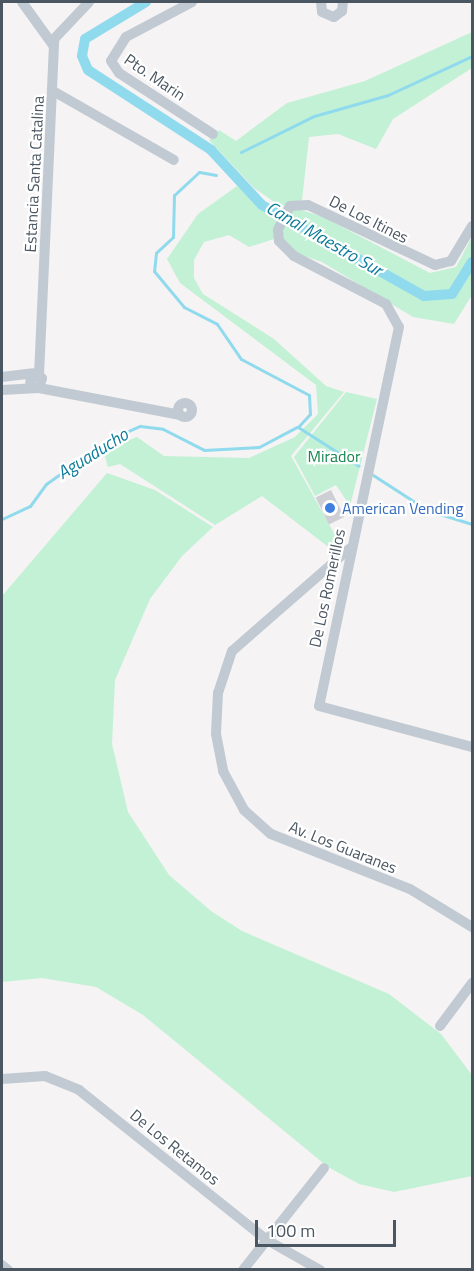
<!DOCTYPE html>
<style>
body{margin:0}
#map{position:relative;width:474px;height:1271px;overflow:hidden;background:#f5f3f3;font-family:"Titillium Web",sans-serif}
div>[style]{position:absolute}
[style*='--x']{left:calc(var(--x)*1px);top:calc(var(--y)*1px);width:calc(var(--w)*1px);rotate:calc(var(--a)*1deg)}
.green>*{inset:0;background:#c3f1d5}
.stream>*{height:3px;margin:-1.5px;padding:0 1.5px;transform-origin:1.5px;border-radius:1.5px;background:#90daee}
.canal>*{height:10px;margin:-5px;padding:0 5px;transform-origin:5px;border-radius:5px;background:#90daee}
.building>*{inset:0;background:#cdcfd5;transform-origin:0 0}
.street>*{height:10px;margin:-5px;padding:0 5px;transform-origin:5px;border-radius:5px;background:#c1cad2}
.street>.ring{margin:-5px;padding:0;box-sizing:content-box;background:none;border:10px solid #c1cad2;border-radius:50%}
.dots>*{width:16px;height:16px;translate:-50% -50%;box-sizing:border-box;border:3px solid #fff;border-radius:50%}
span{translate:-50% -50%;white-space:nowrap;text-align:center;line-height:1.15;-webkit-text-stroke:4.5px #fff;paint-order:stroke}
.street-label{font-size:16px;color:#4a5661}
.park-label{font-size:16px;color:#17864f}
.shop-label{font-size:16px;color:#366cbe}
.left{translate:0 -50%;text-align:left}
.water-label{font-size:18px;color:#0c7c9b;font-style:italic}
.frame{position:absolute;inset:0;border:3px solid #4a5661;pointer-events:none}
.scale{position:absolute;left:255px;top:1220px;width:141px;height:27px;box-sizing:border-box;border:3px solid #4a5661;border-top:0;padding-left:8px;font-size:18px;line-height:21px;white-space:nowrap;color:#4a5661;-webkit-text-stroke:4px #fff;paint-order:stroke}
</style>
<div id="map">
<div class="green">
<i style="clip-path:polygon(472px 32px,472px 68px,393px 119px,376px 149px,338px 134px,309px 137px,302px 200px,283px 208px,254px 188px,209px 140px,219px 130px,236px 141px,287px 103px,365px 81px)"></i>
<i style="clip-path:polygon(237px 186px,277px 218px,274px 239px,249px 247px,229px 235px,204px 242px,194px 260px,194px 278px,203px 294px,274px 339px,326px 386px,344px 392px,291px 456px,339px 542px,331px 549px,262px 496px,215px 525px,120px 464px,108px 467px,103px 450px,137px 437px,164px 456px,249px 458px,295px 437px,318px 414px,316px 385px,180px 283px,167px 259px,198px 214px)"></i>
<i style="clip-path:polygon(295px 208px,323px 217px,430px 273px,456px 267px,472px 237px,472px 295px,454px 324px,413px 317px,322px 262px,295px 253px,283px 239px,282px 224px)"></i>
<i style="clip-path:polygon(346px 392px,377px 399px,350px 506px,336px 485px,315px 496px,294px 457px)"></i>
<i style="clip-path:polygon(107px 473px,155px 490px,213px 527px,182px 556px,150px 599px,115px 680px,112px 744px,128px 812px,169px 875px,211px 911px,242px 931px,389px 994px,441px 1034px,472px 1075px,472px 1176px,394px 1192px,359px 1184px,328px 1167px,143px 1015px,96px 987px,42px 978px,2px 982px,2px 596px)"></i>
</div>
<div class="stream">
<i style="--x:241;--y:152;--w:81;--a:-26.3"></i>
<i style="--x:314;--y:116;--w:77;--a:-15.8"></i>
<i style="--x:388;--y:95;--w:93;--a:-24.9"></i>
<i style="--x:216;--y:175;--w:17;--a:-170"></i>
<i style="--x:199;--y:172;--w:34;--a:137"></i>
<i style="--x:174;--y:195;--w:42;--a:91.4"></i>
<i style="--x:173;--y:237;--w:23;--a:137"></i>
<i style="--x:156;--y:253;--w:18;--a:96"></i>
<i style="--x:154;--y:271;--w:47;--a:50.2"></i>
<i style="--x:184;--y:307;--w:37;--a:27"></i>
<i style="--x:217;--y:324;--w:42;--a:55.6"></i>
<i style="--x:241;--y:359;--w:77;--a:27.9"></i>
<i style="--x:309;--y:395;--w:19;--a:87"></i>
<i style="--x:310;--y:414;--w:18;--a:133"></i>
<i style="--x:298;--y:427;--w:72;--a:32.6"></i>
<i style="--x:373;--y:475;--w:64;--a:32.9"></i>
<i style="--x:427;--y:510;--w:47;--a:17.3"></i>
<i style="--x:2;--y:519;--w:31;--a:-25"></i>
<i style="--x:30;--y:506;--w:27;--a:-54"></i>
<i style="--x:46;--y:484;--w:76;--a:-35.4"></i>
<i style="--x:108;--y:440;--w:35;--a:-24"></i>
<i style="--x:140;--y:426;--w:23;--a:7"></i>
<i style="--x:163;--y:429;--w:46;--a:27.1"></i>
<i style="--x:204;--y:450;--w:55;--a:-3.1"></i>
<i style="--x:259;--y:447;--w:43;--a:-27.8"></i>
</div>
<div class="canal">
<i style="--x:146;--y:2;--w:71;--a:148.8"></i>
<i style="--x:85;--y:39;--w:17;--a:100"></i>
<i style="--x:82;--y:56;--w:15;--a:67"></i>
<i style="--x:88;--y:70;--w:147;--a:33"></i>
<i style="--x:211;--y:150;--w:75;--a:47.2"></i>
<i style="--x:262;--y:205;--w:186;--a:29.3"></i>
<i style="--x:424;--y:296;--w:28;--a:-4"></i>
<i style="--x:452;--y:294;--w:38;--a:-58"></i>
</div>
<div class="building">
<i style="left:331px;top:490px;width:30px;height:17px;rotate:64deg"></i>
</div>
<div class="street">
<i style="--x:22;--y:2;--w:53;--a:54.2"></i>
<i style="--x:192;--y:2;--w:75;--a:152.1"></i>
<i style="--x:126;--y:37;--w:28;--a:122"></i>
<i style="--x:111;--y:61;--w:14;--a:56"></i>
<i style="--x:119;--y:73;--w:112;--a:33"></i>
<i style="--x:321;--y:2;--w:10;--a:84"></i>
<i style="--x:322;--y:12;--w:13;--a:23"></i>
<i style="--x:334;--y:17;--w:10;--a:-37"></i>
<i style="--x:342;--y:11;--w:9;--a:-84"></i>
<i style="--x:53;--y:91;--w:139;--a:29.7"></i>
<i style="--x:472;--y:226;--w:41;--a:121"></i>
<i style="--x:451;--y:261;--w:16;--a:166"></i>
<i style="--x:435;--y:265;--w:140;--a:-154.7"></i>
<i style="--x:308;--y:205;--w:18;--a:177"></i>
<i style="--x:290;--y:206;--w:27;--a:117"></i>
<i style="--x:278;--y:230;--w:11;--a:85"></i>
<i style="--x:279;--y:241;--w:21;--a:45"></i>
<i style="--x:294;--y:256;--w:104;--a:27.6"></i>
<i style="--x:386;--y:304;--w:26;--a:61"></i>
<i style="--x:399;--y:327;--w:387;--a:101.9"></i>
<i style="--x:319;--y:706;--w:158;--a:15"></i>
<i style="--x:39;--y:375;--w:336;--a:-87.4"></i>
<i style="--x:54;--y:39;--w:51;--a:-46.6"></i>
<i style="--x:2;--y:377;--w:31;--a:-7"></i>
<i style="--x:39;--y:388;--w:144;--a:10.8"></i>
<i style="--x:2;--y:390;--w:37;--a:-3"></i>
<i style="--x:39;--y:388;--w:10;--a:-73"></i>
<i style="--x:42;--y:378;--w:11;--a:-165"></i>
<i style="--x:31;--y:375;--w:11;--a:95"></i>
<i class="ring" style="left:178px;top:403px;width:4px;height:4px"></i>
<i style="--x:349;--y:549;--w:155;--a:138.9"></i>
<i style="--x:232;--y:651;--w:44;--a:108.4"></i>
<i style="--x:218;--y:693;--w:41;--a:92.8"></i>
<i style="--x:216;--y:734;--w:38;--a:79"></i>
<i style="--x:223;--y:771;--w:44;--a:61.7"></i>
<i style="--x:244;--y:810;--w:36;--a:42"></i>
<i style="--x:271;--y:834;--w:149;--a:21.6"></i>
<i style="--x:410;--y:889;--w:73;--a:31.5"></i>
<i style="--x:440;--y:1026;--w:54;--a:-53.3"></i>
<i style="--x:2;--y:1079;--w:43;--a:-4"></i>
<i style="--x:45;--y:1076;--w:37;--a:22"></i>
<i style="--x:79;--y:1090;--w:241;--a:38.6"></i>
<i style="--x:267;--y:1240;--w:61;--a:29.5"></i>
<i style="--x:2;--y:1265;--w:8;--a:40"></i>
<i style="--x:243;--y:1270;--w:130;--a:-51.5"></i>
</div>
<div class="dots">
<i style="left:330px;top:508px;background:#3f7fe0"></i>
</div>
<div class="street-label">
<span style="left:155px;top:77px;rotate:34deg">Pto. Marin</span>
<span style="left:34px;top:174px;rotate:-87deg">Estancia Santa Catalina</span>
<span style="left:369px;top:219px;rotate:27deg">De Los Itines</span>
<span style="left:327px;top:588px;rotate:-78deg">De Los Romerillos</span>
<span style="left:343px;top:847px;rotate:22deg">Av. Los Guaranes</span>
<span style="left:175px;top:1147px;rotate:39deg">De Los Retamos</span>
</div>
<div class="park-label">
<span style="left:334px;top:456px">Mirador</span>
</div>
<div class="shop-label">
<span class="left" style="left:342px;top:508px">American Vending</span>
</div>
<div class="water-label">
<span style="left:324px;top:239px;rotate:30deg">Canal Maestro Sur</span>
<span style="left:93px;top:454px;rotate:-32deg">Aguaducho</span>
</div>
<div class="frame"></div>
<div class="scale">100 m</div>
</div>
